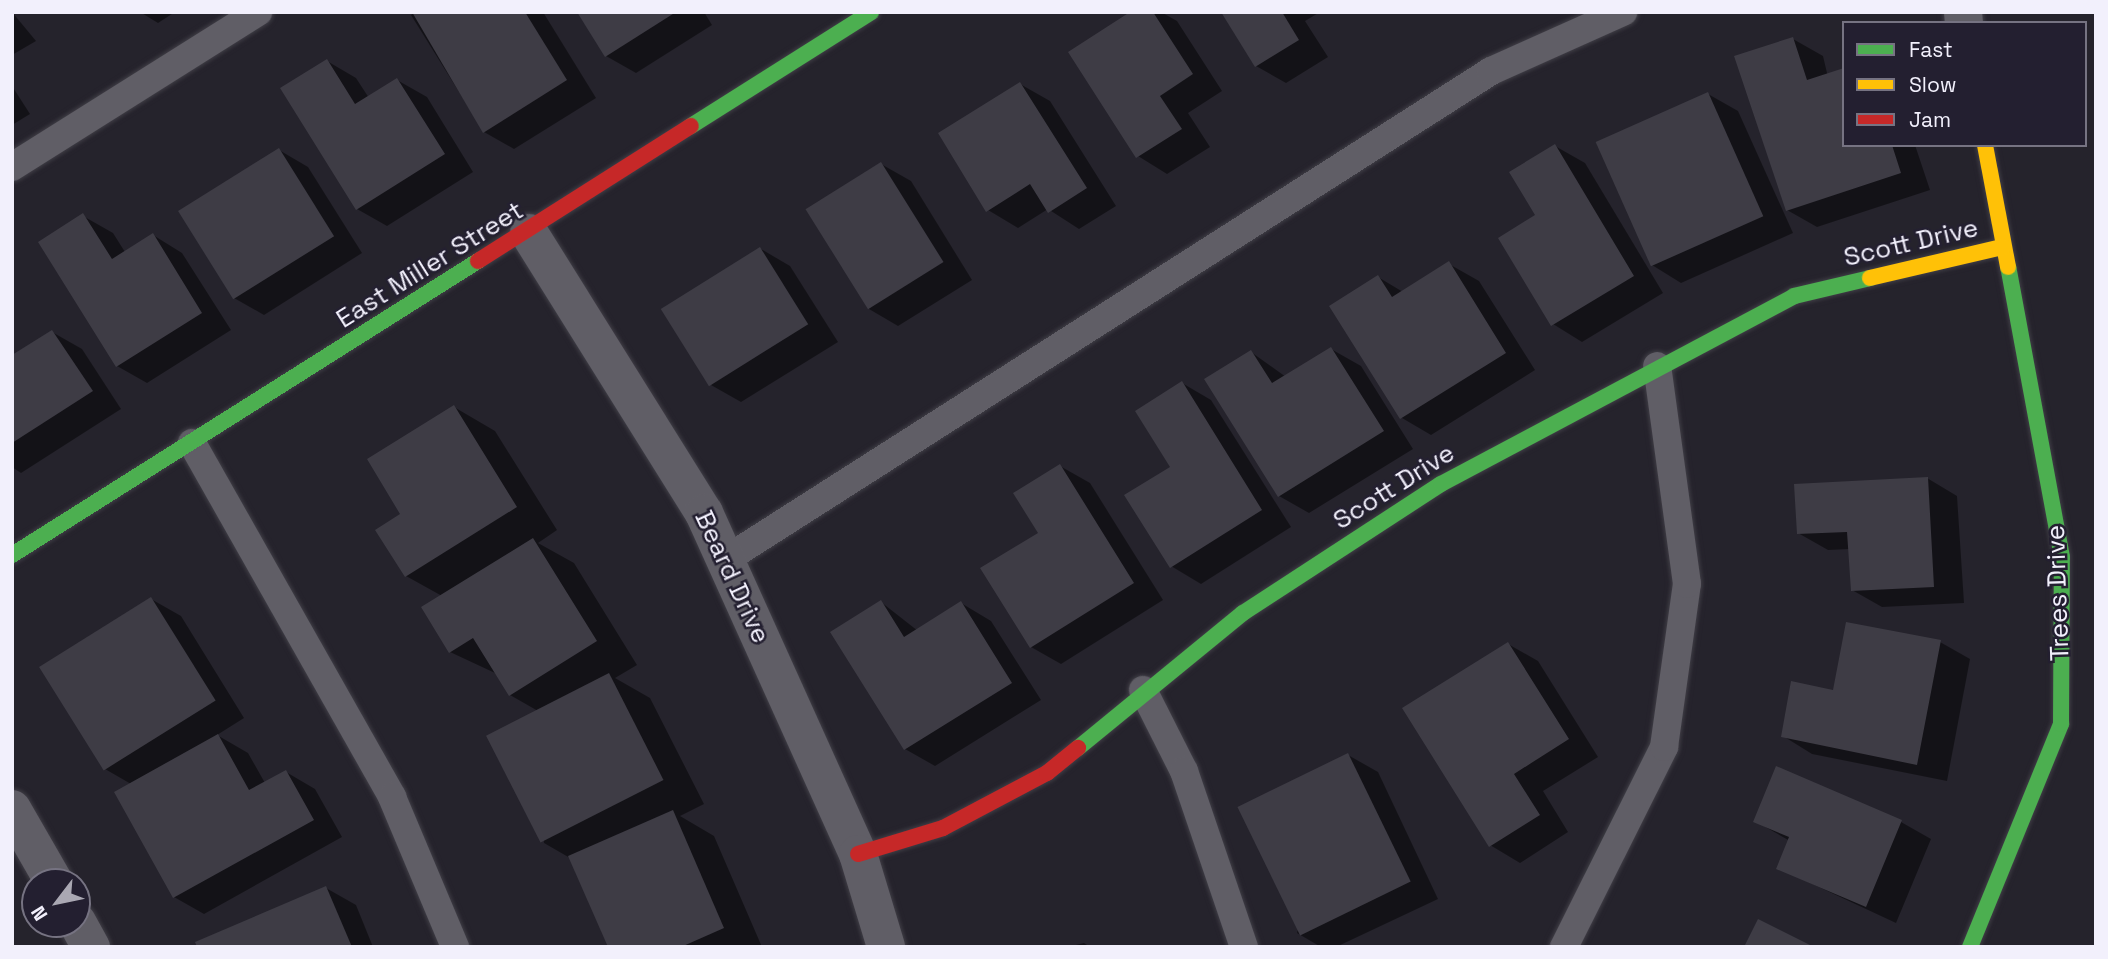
<!DOCTYPE html>
<style>
body{margin:0}
#map{position:relative;width:2108px;height:959px;overflow:hidden;background:#25232c;font-family:"Space Grotesk",sans-serif}
div>[style]{position:absolute}
[style*='--x']{left:calc(var(--x)*1px);top:calc(var(--y)*1px);width:calc(var(--w)*1px);rotate:calc(var(--a)*1deg)}
.shadow>*{inset:0;background:#0007}
.building>*{inset:0;background:#3e3c45;transform-origin:0 0}
.roads{filter:drop-shadow(0 0 2px #403e46) drop-shadow(0 0 2px #403e46)}
.lane>*{height:28px;margin:-14px;padding:0 14px;transform-origin:14px;border-radius:14px;background:#605e66}
.street>*{height:38px;margin:-19px;padding:0 19px;transform-origin:19px;border-radius:19px;background:#605e66}
.fast>*{height:16px;margin:-8px;padding:0 8px;transform-origin:8px;border-radius:8px;background:#4caf50}
.slow>*{height:16px;margin:-8px;padding:0 8px;transform-origin:8px;border-radius:8px;background:#ffc107}
.jam>*{height:16px;margin:-8px;padding:0 8px;transform-origin:8px;border-radius:8px;background:#c62828}
span{translate:-50% -50%;white-space:nowrap;text-align:center;line-height:1.15;-webkit-text-stroke:5px #231f30;paint-order:stroke}
.street-label{font-size:26px;color:#f2f0fc}
.frame{position:absolute;inset:0;border:14px solid #f2f0fc;pointer-events:none}
.legend{position:absolute;left:1842px;top:21px;width:245px;height:126px;box-sizing:border-box;background:#231f30;border:2px solid #767382;margin:0;padding:9px 12px;list-style:none;font-size:21px;color:#f2f0fc}
.legend li{display:flex;align-items:center;gap:14px;height:35px}
.legend b{width:35px;border:2px solid #767382}
.north{position:absolute;left:21px;top:868px;width:70px;height:70px;box-sizing:border-box;background:#231f30;border:2px solid #767382;border-radius:50%;rotate:238deg;font-size:19px;font-weight:700;line-height:28px;text-align:center;color:#f2f0fc}
.north::after{content:'';display:block;margin:auto;width:24px;height:32px;background:#aaa8b3;clip-path:polygon(50% 0,100% 100%,50% 72%,0 100%)}
</style>
<div id="map">
<div class="shadow">
<i style="clip-path:polygon(12px 12px,36px 41px,12px 55px)"></i>
<i style="clip-path:polygon(140px 12px,175px 12px,158px 23px)"></i>
<i style="clip-path:polygon(416px 12px,543px 12px,596px 98px,514px 149px,484px 132px,411px 15px)"></i>
<i style="clip-path:polygon(579px 12px,704px 12px,712px 25px,636px 73px,606px 56px)"></i>
<i style="clip-path:polygon(1134px 12px,1161px 12px,1177px 21px,1222px 91px,1188px 113px,1210px 147px,1167px 174px,1138px 156px)"></i>
<i style="clip-path:polygon(1223px 12px,1320px 12px,1305px 21px,1328px 57px,1286px 83px,1256px 66px)"></i>
<i style="clip-path:polygon(1793px 39px,1823px 56px,1844px 145px,1915px 145px,1930px 190px,1817px 227px,1787px 210px)"></i>
<i style="clip-path:polygon(327px 61px,356px 78px,369px 98px,397px 80px,427px 97px,473px 172px,387px 226px,357px 209px)"></i>
<i style="clip-path:polygon(1020px 84px,1050px 101px,1116px 206px,1079px 229px,1048px 209px,1018px 228px,988px 210px)"></i>
<i style="clip-path:polygon(12px 86px,30px 114px,12px 125px)"></i>
<i style="clip-path:polygon(1708px 94px,1738px 111px,1793px 233px,1681px 283px,1652px 265px)"></i>
<i style="clip-path:polygon(1555px 146px,1585px 163px,1663px 293px,1582px 342px,1553px 324px,1537px 215px)"></i>
<i style="clip-path:polygon(279px 150px,308px 167px,362px 253px,264px 315px,234px 298px)"></i>
<i style="clip-path:polygon(881px 164px,911px 181px,972px 280px,898px 326px,869px 309px)"></i>
<i style="clip-path:polygon(83px 216px,113px 233px,125px 252px,153px 235px,182px 253px,231px 330px,147px 383px,117px 366px)"></i>
<i style="clip-path:polygon(761px 249px,790px 266px,838px 342px,741px 402px,711px 385px)"></i>
<i style="clip-path:polygon(1449px 264px,1479px 281px,1535px 370px,1431px 435px,1402px 418px,1378px 277px,1403px 292px)"></i>
<i style="clip-path:polygon(52px 332px,82px 349px,121px 409px,21px 473px,12px 467px,12px 357px)"></i>
<i style="clip-path:polygon(1331px 349px,1361px 366px,1413px 449px,1309px 513px,1279px 496px,1251px 352px,1286px 377px)"></i>
<i style="clip-path:polygon(1182px 383px,1211px 400px,1291px 527px,1201px 584px,1171px 566px)"></i>
<i style="clip-path:polygon(454px 407px,495px 431px,557px 530px,538px 543px,574px 563px,637px 665px,615px 678px,650px 698px,704px 804px,680px 816px,714px 836px,762px 947px,610px 947px,570px 858px,544px 843px,538px 711px,510px 695px,495px 673px,450px 652px,442px 596px,406px 576px,403px 514px)"></i>
<i style="clip-path:polygon(1060px 466px,1090px 483px,1163px 600px,1061px 664px,1031px 647px,1040px 533px)"></i>
<i style="clip-path:polygon(1927px 478px,1957px 496px,1964px 603px,1882px 607px,1852px 590px,1850px 549px,1828px 550px,1798px 533px)"></i>
<i style="clip-path:polygon(151px 599px,181px 616px,244px 718px,217px 735px,248px 753px,265px 783px,286px 772px,315px 789px,342px 837px,204px 914px,174px 897px,131px 784px,105px 769px,41px 668px)"></i>
<i style="clip-path:polygon(881px 602px,918px 631px,961px 603px,991px 621px,1041px 700px,935px 766px,905px 749px)"></i>
<i style="clip-path:polygon(1940px 642px,1970px 659px,1947px 781px,1812px 754px,1783px 736px,1834px 692px)"></i>
<i style="clip-path:polygon(1508px 644px,1538px 661px,1598px 757px,1543px 791px,1568px 832px,1520px 863px,1490px 845px)"></i>
<i style="clip-path:polygon(1348px 755px,1378px 772px,1438px 899px,1336px 947px,1321px 947px,1297px 933px)"></i>
<i style="clip-path:polygon(1755px 821px,1901px 822px,1931px 839px,1896px 923px,1778px 868px,1790px 841px)"></i>
<i style="clip-path:polygon(326px 888px,356px 905px,373px 947px,199px 947px)"></i>
<i style="clip-path:polygon(1084px 943px,1090px 947px,1068px 947px)"></i>
</div>
<div class="building">
<i style="clip-path:polygon(412px 12px,525px 12px,567px 80px,483px 133px)"></i>
<i style="clip-path:polygon(577px 12px,676px 12px,605px 57px)"></i>
<i style="clip-path:polygon(1130px 12px,1153px 12px,1193px 74px,1160px 96px,1182px 129px,1136px 158px,1068px 52px)"></i>
<i style="clip-path:polygon(1221px 12px,1282px 12px,1299px 40px,1255px 67px)"></i>
<i style="clip-path:polygon(1793px 37px,1807px 80px,1844px 68px,1844px 145px,1892px 145px,1901px 173px,1786px 211px,1734px 56px)"></i>
<i style="clip-path:polygon(327px 59px,355px 104px,397px 78px,445px 154px,356px 210px,280px 88px)"></i>
<i style="clip-path:polygon(1020px 82px,1087px 188px,1048px 213px,1030px 184px,986px 212px,938px 133px)"></i>
<i style="left:1708px;top:92px;width:136px;height:123px;rotate:66deg"></i>
<i style="clip-path:polygon(1555px 144px,1634px 276px,1551px 326px,1498px 238px,1535px 215px,1509px 172px)"></i>
<i style="left:279px;top:148px;width:104px;height:119px;rotate:58deg"></i>
<i style="left:881px;top:162px;width:118px;height:89px;rotate:58deg"></i>
<i style="clip-path:polygon(83px 213px,112px 259px,153px 233px,202px 313px,116px 367px,38px 242px)"></i>
<i style="left:760px;top:247px;width:91px;height:117px;rotate:58deg"></i>
<i style="clip-path:polygon(1449px 261px,1506px 353px,1400px 419px,1329px 306px,1378px 275px,1392px 297px)"></i>
<i style="clip-path:polygon(52px 330px,93px 391px,12px 443px,12px 355px)"></i>
<i style="clip-path:polygon(1331px 347px,1384px 431px,1278px 497px,1204px 379px,1251px 350px,1272px 383px)"></i>
<i style="clip-path:polygon(1182px 381px,1262px 510px,1170px 568px,1124px 495px,1170px 467px,1135px 411px)"></i>
<i style="clip-path:polygon(454px 405px,517px 507px,405px 577px,375px 530px,400px 514px,367px 459px)"></i>
<i style="clip-path:polygon(1060px 464px,1134px 583px,1030px 648px,980px 568px,1038px 533px,1013px 493px)"></i>
<i style="clip-path:polygon(1928px 477px,1934px 587px,1851px 591px,1847px 532px,1797px 534px,1794px 484px)"></i>
<i style="clip-path:polygon(533px 538px,597px 641px,509px 696px,473px 638px,449px 653px,421px 607px)"></i>
<i style="left:151px;top:597px;width:122px;height:132px;rotate:58deg"></i>
<i style="clip-path:polygon(881px 600px,904px 637px,961px 601px,1012px 683px,904px 750px,830px 632px)"></i>
<i style="clip-path:polygon(1846px 622px,1941px 640px,1917px 765px,1781px 737px,1791px 681px,1833px 690px)"></i>
<i style="clip-path:polygon(1508px 642px,1569px 739px,1514px 774px,1540px 815px,1489px 847px,1402px 708px)"></i>
<i style="left:609px;top:673px;width:120px;height:138px;rotate:63deg"></i>
<i style="clip-path:polygon(218px 734px,249px 790px,286px 770px,314px 820px,173px 898px,114px 792px)"></i>
<i style="left:1348px;top:753px;width:143px;height:123px;rotate:64deg"></i>
<i style="clip-path:polygon(1776px 766px,1902px 820px,1866px 907px,1776px 869px,1789px 837px,1753px 822px)"></i>
<i style="clip-path:polygon(673px 810px,724px 928px,681px 947px,608px 947px,568px 856px)"></i>
<i style="clip-path:polygon(326px 886px,352px 947px,197px 947px,195px 942px)"></i>
<i style="clip-path:polygon(1758px 919px,1814px 947px,1744px 947px)"></i>
</div>
<div class="roads">
<div class="lane">
<i style="--x:12;--y:167;--w:291;--a:-32.2"></i>
<i style="--x:192;--y:443;--w:407;--a:60.5"></i>
<i style="--x:392;--y:797;--w:163;--a:67.2"></i>
<i style="--x:725;--y:560;--w:909;--a:-32.55"></i>
<i style="--x:1491;--y:71;--w:145;--a:-24.1"></i>
<i style="--x:1143;--y:690;--w:91;--a:63.2"></i>
<i style="--x:1184;--y:771;--w:186;--a:71.2"></i>
<i style="--x:1564;--y:947;--w:224;--a:-63.4"></i>
<i style="--x:1664;--y:747;--w:165;--a:-82"></i>
<i style="--x:1687;--y:584;--w:220;--a:-97.8"></i>
</div>
<div class="street">
<i style="--x:1963;--y:12;--w:11;--a:85"></i>
<i style="--x:529;--y:233;--w:330;--a:58"></i>
<i style="--x:704;--y:513;--w:374;--a:65.7"></i>
<i style="--x:858;--y:854;--w:97;--a:73.2"></i>
<i style="--x:12;--y:809;--w:84;--a:60.1"></i>
<i style="--x:77;--y:922;--w:29;--a:61"></i>
</div>
<div class="fast">
<i style="--x:691;--y:126;--w:213;--a:-32.3"></i>
<i style="--x:12;--y:555;--w:551;--a:-32.25"></i>
<i style="--x:1078;--y:748;--w:213;--a:-39.3"></i>
<i style="--x:1243;--y:613;--w:236;--a:-33.1"></i>
<i style="--x:1441;--y:484;--w:400;--a:-28"></i>
<i style="--x:1794;--y:296;--w:78;--a:-13.3"></i>
<i style="--x:1970;--y:947;--w:241;--a:-67.8"></i>
<i style="--x:2061;--y:724;--w:167;--a:-89.7"></i>
<i style="--x:2062;--y:557;--w:295;--a:-100.5"></i>
</div>
<div class="slow">
<i style="--x:1985;--y:145;--w:124;--a:79.3"></i>
<i style="--x:1870;--y:278;--w:136;--a:-13.2"></i>
</div>
<div class="jam">
<i style="--x:478;--y:261;--w:252;--a:-32.4"></i>
<i style="--x:858;--y:854;--w:89;--a:-17"></i>
<i style="--x:943;--y:828;--w:118;--a:-27.9"></i>
<i style="--x:1047;--y:773;--w:40;--a:-39"></i>
</div>
</div>
<div class="street-label">
<span style="left:1911px;top:243px;rotate:-13deg">Scott Drive</span>
<span style="left:430px;top:265px;rotate:-32deg">East Miller Street</span>
<span style="left:1394px;top:487px;rotate:-32deg">Scott Drive</span>
<span style="left:732px;top:577px;rotate:65deg">Beard Drive</span>
<span style="left:2058px;top:593px;rotate:-92deg">Trees Drive</span>
</div>
<div class="frame"></div>
<ul class="legend">
<li><b style="height:9px;background:#4caf50"></b>Fast</li>
<li><b style="height:9px;background:#ffc107"></b>Slow</li>
<li><b style="height:9px;background:#c62828"></b>Jam</li>
</ul>
<div class="north">N</div>
</div>
